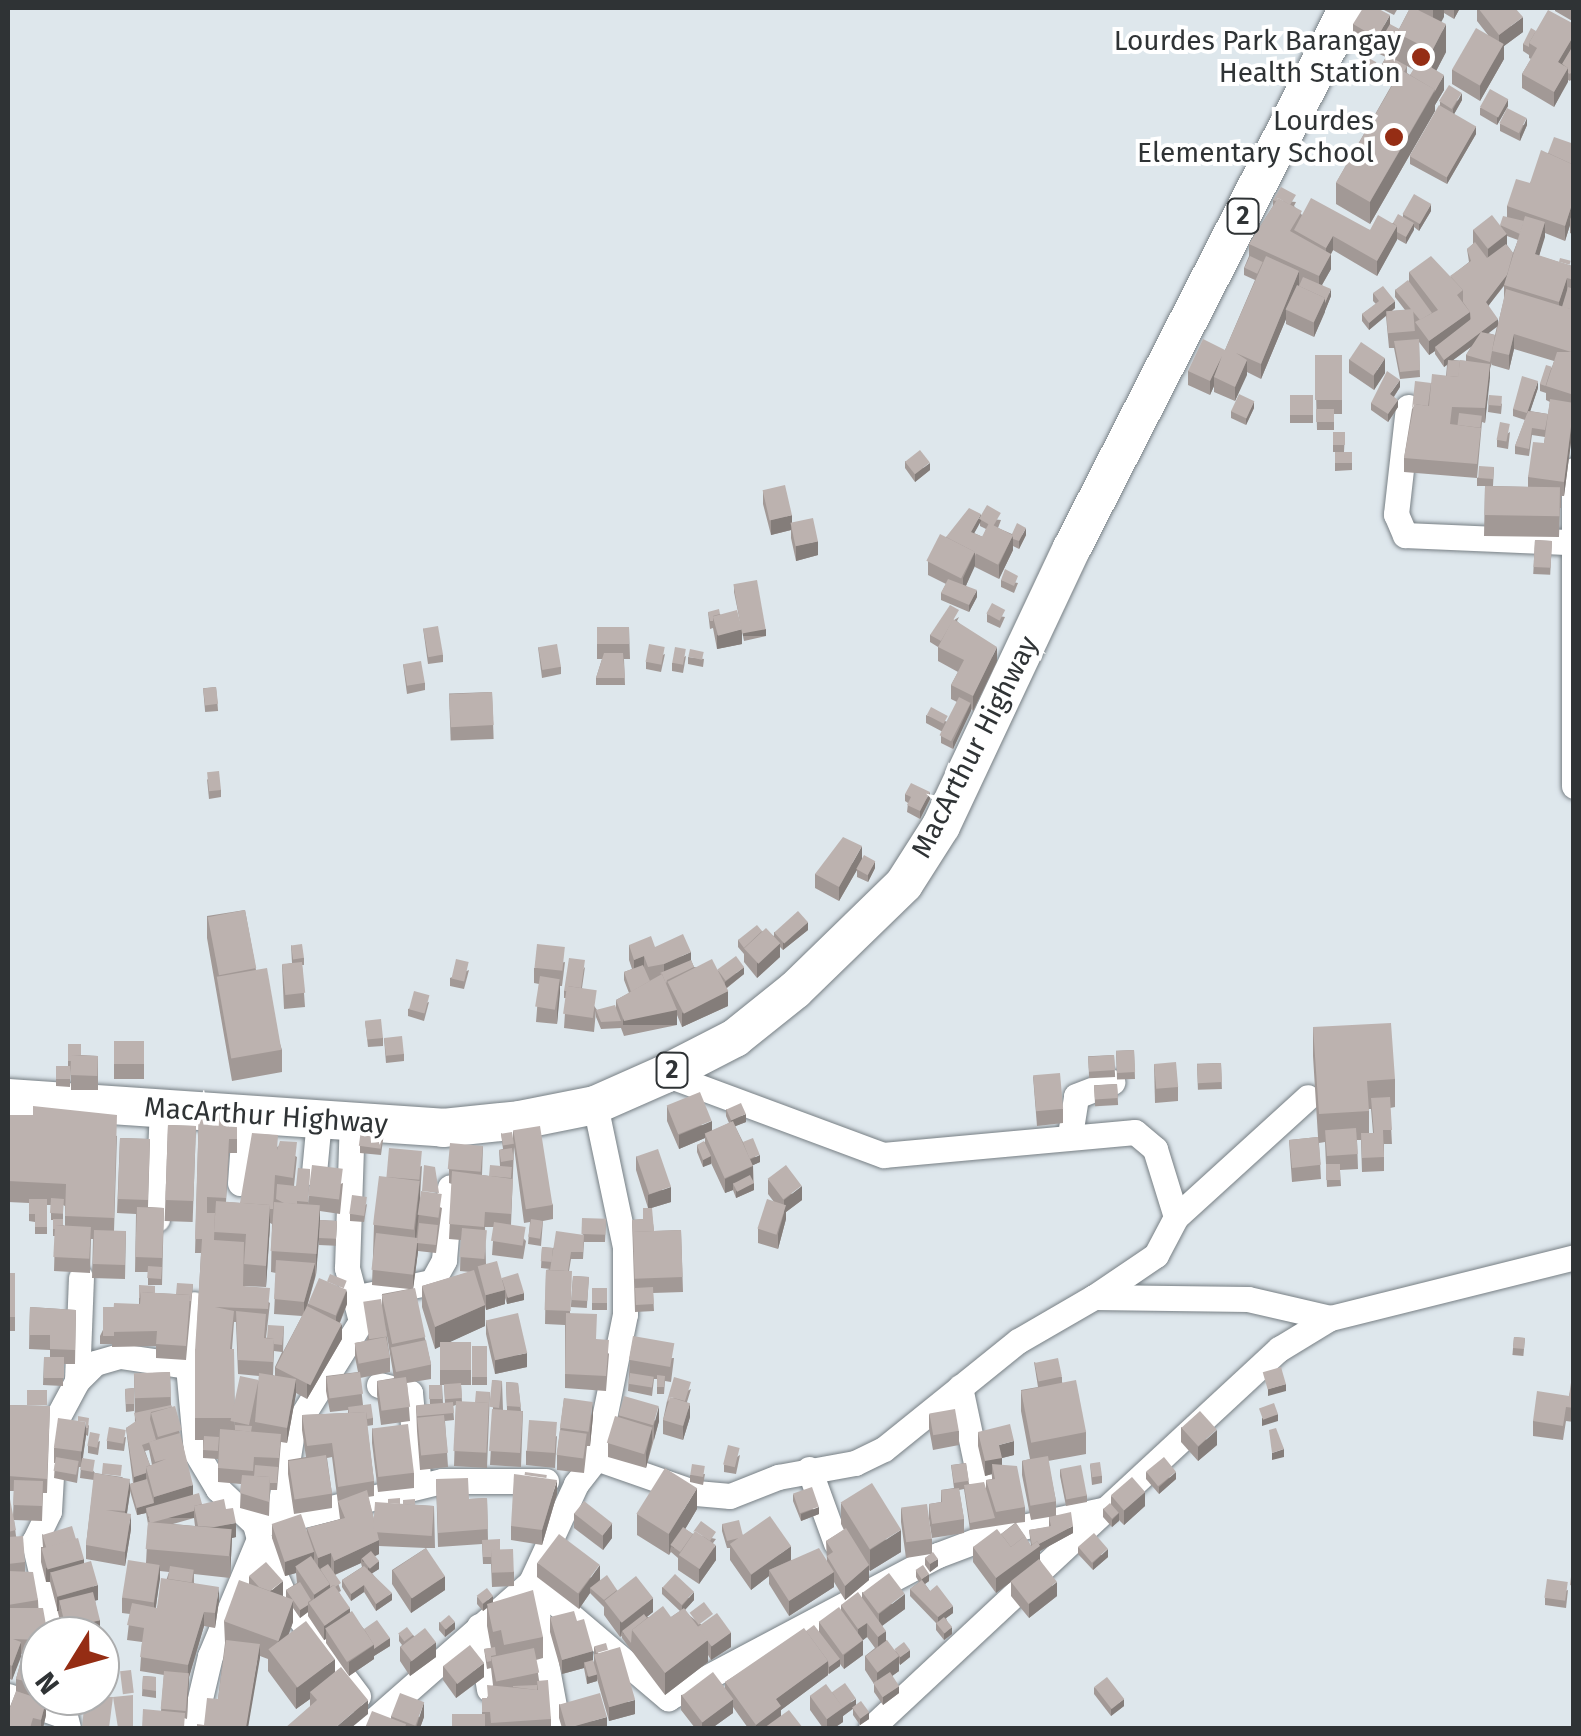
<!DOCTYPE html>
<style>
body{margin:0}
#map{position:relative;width:1581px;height:1736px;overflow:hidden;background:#dee7ec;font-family:"Fira Sans",sans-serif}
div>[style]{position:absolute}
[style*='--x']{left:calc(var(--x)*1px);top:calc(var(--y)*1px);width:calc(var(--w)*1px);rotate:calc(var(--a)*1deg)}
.roads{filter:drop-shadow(0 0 2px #777f84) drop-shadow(0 0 2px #777f84)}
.minor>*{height:25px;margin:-12.5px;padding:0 12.5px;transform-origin:12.5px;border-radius:12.5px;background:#fff}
.highway>*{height:38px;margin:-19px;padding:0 19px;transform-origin:19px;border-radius:19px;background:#fff}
.wall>*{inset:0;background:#a29996;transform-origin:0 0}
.shaded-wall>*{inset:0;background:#847d7a;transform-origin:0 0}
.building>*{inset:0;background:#bcb2af;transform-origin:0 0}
.dots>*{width:28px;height:28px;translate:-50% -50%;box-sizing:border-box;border:5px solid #fff;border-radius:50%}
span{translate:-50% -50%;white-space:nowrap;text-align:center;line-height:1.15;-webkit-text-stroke:8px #fff;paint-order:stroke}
.shield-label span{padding:2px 8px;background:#fff;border:2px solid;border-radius:8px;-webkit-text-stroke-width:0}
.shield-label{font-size:25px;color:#2f3335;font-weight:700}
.poi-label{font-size:28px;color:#2f3335}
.right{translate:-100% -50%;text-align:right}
.street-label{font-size:28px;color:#2f3335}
.frame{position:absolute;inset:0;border:10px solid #2f3335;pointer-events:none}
.north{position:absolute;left:20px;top:1616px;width:100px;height:100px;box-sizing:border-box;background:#fff;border:2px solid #acadae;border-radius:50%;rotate:233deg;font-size:28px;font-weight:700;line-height:40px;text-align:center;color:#2f3335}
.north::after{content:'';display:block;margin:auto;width:35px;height:45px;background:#952d14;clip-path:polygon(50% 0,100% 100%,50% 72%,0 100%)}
</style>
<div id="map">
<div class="roads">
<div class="minor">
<i style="--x:1408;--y:407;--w:108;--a:96.4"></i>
<i style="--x:1396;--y:514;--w:23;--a:67"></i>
<i style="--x:1405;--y:535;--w:161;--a:2.5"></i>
<i style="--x:1574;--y:470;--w:316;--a:90"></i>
<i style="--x:665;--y:1074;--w:233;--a:20.4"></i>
<i style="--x:883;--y:1155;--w:253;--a:-5.2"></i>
<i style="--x:1135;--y:1132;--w:26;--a:40"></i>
<i style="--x:1155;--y:1149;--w:71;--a:72.8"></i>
<i style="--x:1176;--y:1217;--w:43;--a:117.8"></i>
<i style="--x:1156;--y:1255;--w:75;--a:145.9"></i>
<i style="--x:1070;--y:1135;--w:39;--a:-81"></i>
<i style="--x:1076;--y:1096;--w:39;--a:-21"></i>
<i style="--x:314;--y:1173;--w:54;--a:-84.7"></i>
<i style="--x:240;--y:1183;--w:69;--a:-85.9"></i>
<i style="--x:1176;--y:1217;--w:178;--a:-42.3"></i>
<i style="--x:157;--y:1219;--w:110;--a:-87.4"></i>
<i style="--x:358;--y:1297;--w:76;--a:-11.5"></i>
<i style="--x:432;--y:1282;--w:25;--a:-61"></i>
<i style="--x:444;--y:1260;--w:73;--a:-85.3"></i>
<i style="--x:188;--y:1366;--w:62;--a:-84.5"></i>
<i style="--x:77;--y:1381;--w:103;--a:-87.8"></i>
<i style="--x:379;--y:1385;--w:32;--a:14"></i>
<i style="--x:410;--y:1393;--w:93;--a:84.5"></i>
<i style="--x:960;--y:1387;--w:97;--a:78.1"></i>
<i style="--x:596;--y:1458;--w:106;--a:19.3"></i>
<i style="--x:696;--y:1493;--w:34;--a:5"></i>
<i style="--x:730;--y:1496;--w:52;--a:-21.6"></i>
<i style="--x:778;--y:1477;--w:78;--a:-10.3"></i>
<i style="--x:855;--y:1463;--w:32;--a:-26"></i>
<i style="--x:884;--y:1449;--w:172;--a:-38.9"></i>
<i style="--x:1018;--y:1341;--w:88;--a:-30.1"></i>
<i style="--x:1094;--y:1297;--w:154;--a:0.7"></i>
<i style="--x:1248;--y:1299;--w:84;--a:13"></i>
<i style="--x:809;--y:1469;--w:79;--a:70"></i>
<i style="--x:278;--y:1521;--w:169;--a:-13.7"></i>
<i style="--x:442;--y:1481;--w:104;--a:0"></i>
<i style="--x:259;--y:1539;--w:67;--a:66.1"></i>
<i style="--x:286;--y:1600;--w:120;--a:53.1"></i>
<i style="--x:531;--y:1582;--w:180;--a:40.3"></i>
<i style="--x:668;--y:1698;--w:306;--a:-27.9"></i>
<i style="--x:938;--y:1555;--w:65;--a:-20.7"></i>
<i style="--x:999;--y:1532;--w:109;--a:-12.1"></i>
<i style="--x:1106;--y:1509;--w:236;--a:-42.8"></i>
<i style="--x:1279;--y:1349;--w:60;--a:-31.3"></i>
<i style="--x:1330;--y:1318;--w:252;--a:-14"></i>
<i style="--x:531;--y:1582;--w:148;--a:79.5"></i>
<i style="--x:479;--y:1626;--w:64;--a:81"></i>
<i style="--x:56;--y:1636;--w:97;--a:-103.2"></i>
<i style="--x:34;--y:1542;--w:34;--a:-64"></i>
<i style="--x:49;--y:1511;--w:87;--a:-86.7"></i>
<i style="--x:54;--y:1424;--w:49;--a:-61.9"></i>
<i style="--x:77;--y:1381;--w:25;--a:-45"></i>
<i style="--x:95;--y:1363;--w:26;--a:-16"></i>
<i style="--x:120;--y:1356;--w:69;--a:8.4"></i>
<i style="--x:188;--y:1366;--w:86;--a:84.7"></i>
<i style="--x:196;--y:1452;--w:43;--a:59.3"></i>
<i style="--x:218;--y:1489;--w:51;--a:43.4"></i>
<i style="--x:8;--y:1696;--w:60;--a:19.3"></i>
<i style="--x:65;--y:1716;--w:12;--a:76"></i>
<i style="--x:193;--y:1728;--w:74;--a:-76.7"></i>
<i style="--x:210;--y:1656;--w:127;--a:-67.3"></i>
<i style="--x:259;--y:1539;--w:16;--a:-105"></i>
<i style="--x:255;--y:1524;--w:23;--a:-7"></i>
<i style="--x:278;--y:1521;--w:90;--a:-81.1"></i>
<i style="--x:292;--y:1432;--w:131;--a:-58.1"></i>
<i style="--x:361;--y:1321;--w:55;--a:-104.8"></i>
<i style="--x:347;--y:1268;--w:147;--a:-88.1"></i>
<i style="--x:365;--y:1728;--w:221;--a:-41.3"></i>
<i style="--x:531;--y:1582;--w:108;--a:-65.3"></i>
<i style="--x:576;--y:1484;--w:33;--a:-52"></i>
<i style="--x:596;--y:1458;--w:147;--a:-78.6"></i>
<i style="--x:625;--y:1314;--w:67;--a:-90"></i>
<i style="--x:625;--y:1247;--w:145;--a:-101.9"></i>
<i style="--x:871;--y:1728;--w:321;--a:-43"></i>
</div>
<div class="highway">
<i style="--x:8;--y:1098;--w:436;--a:3.9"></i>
<i style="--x:443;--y:1128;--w:77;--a:-5.9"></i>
<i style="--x:520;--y:1120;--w:76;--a:-11.3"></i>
<i style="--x:595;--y:1105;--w:77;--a:-23.9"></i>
<i style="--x:665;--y:1074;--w:79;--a:-27.2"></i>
<i style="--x:735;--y:1038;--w:77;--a:-38.7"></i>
<i style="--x:795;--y:990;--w:152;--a:-44.2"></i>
<i style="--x:904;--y:884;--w:69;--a:-57.5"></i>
<i style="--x:941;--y:826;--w:307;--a:-64.8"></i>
<i style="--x:1072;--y:548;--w:606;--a:-62.93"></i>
</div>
</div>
<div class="wall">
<i style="clip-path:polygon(1380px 8px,1398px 8px,1394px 15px)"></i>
<i style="clip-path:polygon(evenodd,1410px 8px,1460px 8px,1454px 19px,1444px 13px,1441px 21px,1446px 52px,1436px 71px,1444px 90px,1435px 105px,1435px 111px,1370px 224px,1336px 204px,1336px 183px,1394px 81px,1381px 73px,1381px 66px,1386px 57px,1377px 53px,1377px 51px,1353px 39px,1353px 24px,1390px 25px,1399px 29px,1410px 8px,1407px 66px,1414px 70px,1410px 75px,1407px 73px,1407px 66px)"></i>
<i style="clip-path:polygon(1477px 8px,1523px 32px,1504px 46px,1504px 59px,1480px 101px,1452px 84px,1452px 70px,1488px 35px,1477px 21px)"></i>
<i style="clip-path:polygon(1552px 8px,1574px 8px,1574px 22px,1555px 11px,1555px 8px)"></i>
<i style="clip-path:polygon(1574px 24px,1574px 76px,1570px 81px,1568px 80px,1554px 107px,1522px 88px,1522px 74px,1531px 59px,1529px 58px,1529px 55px,1523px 51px,1523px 44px,1536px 31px)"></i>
<i style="clip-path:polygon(1359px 67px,1376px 69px,1369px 80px,1359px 74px)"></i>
<i style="clip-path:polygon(1462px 100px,1454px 114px,1476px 134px,1447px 184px,1410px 164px,1410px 156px,1440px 106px,1440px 102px)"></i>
<i style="clip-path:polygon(1508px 106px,1497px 125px,1480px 115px,1480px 108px)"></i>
<i style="clip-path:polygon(1500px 124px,1527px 125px,1520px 141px,1500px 131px)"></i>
<i style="clip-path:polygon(evenodd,1574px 144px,1574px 235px,1570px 233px,1570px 225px,1565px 241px,1545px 233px,1539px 256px,1572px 266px,1574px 262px,1574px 419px,1564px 496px,1561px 496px,1561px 508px,1560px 508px,1559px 537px,1484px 536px,1485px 486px,1477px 486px,1477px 478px,1494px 467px,1493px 486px,1528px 487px,1528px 477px,1544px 443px,1545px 437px,1532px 435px,1529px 456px,1515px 454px,1515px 446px,1525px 420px,1513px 416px,1513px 409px,1538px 388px,1530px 411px,1548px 414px,1550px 402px,1546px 400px,1546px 393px,1540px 391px,1540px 384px,1552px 367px,1554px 361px,1514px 349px,1509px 370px,1492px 365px,1492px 363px,1490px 369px,1485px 423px,1482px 422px,1477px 478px,1404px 472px,1404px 458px,1412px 409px,1431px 383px,1446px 376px,1447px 365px,1444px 367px,1435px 354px,1435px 351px,1429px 355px,1419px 342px,1420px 377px,1400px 379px,1394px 348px,1389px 348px,1386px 316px,1369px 330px,1362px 321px,1362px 314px,1376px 304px,1373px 301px,1373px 293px,1395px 308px,1392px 311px,1405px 310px,1395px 297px,1395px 290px,1409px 282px,1409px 272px,1450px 277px,1469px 262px,1467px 249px,1473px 244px,1473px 230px,1500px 226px,1507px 217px,1507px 206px,1530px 183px,1548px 153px,1574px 144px,1507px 236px,1518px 240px,1513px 253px,1507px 245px,1507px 236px,1574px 144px,1504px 286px,1504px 299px,1498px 324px,1488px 306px,1504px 286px,1574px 144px,1497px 326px,1495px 335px,1488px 333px,1497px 326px,1574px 144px,1471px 347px,1466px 355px,1466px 361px,1453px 360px,1471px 347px)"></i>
<i style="clip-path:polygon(1273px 200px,1296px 202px,1294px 206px,1302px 215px,1370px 230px,1393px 223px,1403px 217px,1403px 214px,1431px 211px,1419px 231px,1414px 227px,1406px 244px,1397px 239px,1377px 276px,1333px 250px,1331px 254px,1331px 269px,1322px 285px,1331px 296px,1314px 337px,1286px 324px,1286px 319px,1261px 379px,1247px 372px,1235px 401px,1214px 392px,1214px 386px,1210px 395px,1188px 385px,1188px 371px,1225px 350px,1255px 280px,1244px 275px,1244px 268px,1249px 256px,1249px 244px,1273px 206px)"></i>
<i style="clip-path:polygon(1315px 355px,1342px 355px,1342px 414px,1334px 414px,1334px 430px,1317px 430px)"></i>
<i style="clip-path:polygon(1349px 359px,1385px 373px,1374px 390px,1349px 373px)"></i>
<i style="clip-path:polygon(1400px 387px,1394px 397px,1398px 407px,1388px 422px,1371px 410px,1371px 403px)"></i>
<i style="left:1290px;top:395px;width:23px;height:28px"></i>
<i style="clip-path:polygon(1489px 395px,1502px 404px,1501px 414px,1488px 412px)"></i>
<i style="clip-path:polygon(1254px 408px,1246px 425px,1231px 418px,1231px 411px)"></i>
<i style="clip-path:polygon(1333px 432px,1345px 432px,1344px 452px,1352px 452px,1352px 470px,1335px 471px,1335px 453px,1340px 452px,1333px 452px)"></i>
<i style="clip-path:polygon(1510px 432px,1508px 449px,1497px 447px,1497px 440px)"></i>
<i style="clip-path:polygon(905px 461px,930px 470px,915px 482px,905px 468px)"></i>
<i style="clip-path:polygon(763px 490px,792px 523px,818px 555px,796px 561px,791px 538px,791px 530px,771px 535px,763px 504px)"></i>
<i style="clip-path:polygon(evenodd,981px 518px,1001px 520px,998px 528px,1012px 534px,1026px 535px,1019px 549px,1013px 546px,1013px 550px,999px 579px,975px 567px,975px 563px,966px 586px,977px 597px,969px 612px,941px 600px,941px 593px,946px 584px,928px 575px,928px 561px,946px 537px,981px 518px,980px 522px,980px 526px,986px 529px,983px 537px,974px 533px,980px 522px)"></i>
<i style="left:1535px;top:540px;width:17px;height:34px;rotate:3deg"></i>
<i style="clip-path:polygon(1001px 580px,1018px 583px,1014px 593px,1001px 587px)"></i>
<i style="clip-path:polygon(734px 585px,766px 636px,744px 641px,734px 592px)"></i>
<i style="clip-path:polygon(708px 612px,720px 614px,742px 644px,717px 649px,713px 628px,710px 629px)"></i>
<i style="clip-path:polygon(987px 614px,1005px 617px,1000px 628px,987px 622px)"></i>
<i style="clip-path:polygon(959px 617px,957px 621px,997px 661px,973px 711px,971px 709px,953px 749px,941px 743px,941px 736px,943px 732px,926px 723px,926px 715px,948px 722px,957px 702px,951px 699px,951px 685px,958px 672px,938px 661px,938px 647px,930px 642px,930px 635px)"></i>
<i style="clip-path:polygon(597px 627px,629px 627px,630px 659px,624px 659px,625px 685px,596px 685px,596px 678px,602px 659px,597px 659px)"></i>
<i style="clip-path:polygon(423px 628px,443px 655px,443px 662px,428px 664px)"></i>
<i style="clip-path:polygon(538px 647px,561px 667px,561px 674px,542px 678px)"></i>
<i style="clip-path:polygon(665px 654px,661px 672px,646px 669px,646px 662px)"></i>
<i style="clip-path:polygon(686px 656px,683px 673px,672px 671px,672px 663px)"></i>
<i style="clip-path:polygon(688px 657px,704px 659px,703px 667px,688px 664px)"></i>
<i style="clip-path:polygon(403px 664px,425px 683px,425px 690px,407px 694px)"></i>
<i style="left:216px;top:687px;width:24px;height:13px;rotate:85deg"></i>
<i style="left:492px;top:692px;width:47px;height:43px;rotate:88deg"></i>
<i style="clip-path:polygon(207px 779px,221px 790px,221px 797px,209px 799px)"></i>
<i style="clip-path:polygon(905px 794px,930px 799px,920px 819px,907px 812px,908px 803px,905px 801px)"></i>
<i style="clip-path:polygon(862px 860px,875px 868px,868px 882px,857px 877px,857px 870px,839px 901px,815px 888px,815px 874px)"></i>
<i style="clip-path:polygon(245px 910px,256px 970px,282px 1050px,282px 1072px,232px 1081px,207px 938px,207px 916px)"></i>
<i style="clip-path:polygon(808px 930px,783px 950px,780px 947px,780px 957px,757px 978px,744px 962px,744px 954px,738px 947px,738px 940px,762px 931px,774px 936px,774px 932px)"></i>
<i style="clip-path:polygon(291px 945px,304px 958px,304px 965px,302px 965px,305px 1007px,284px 1009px,282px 965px,292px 963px)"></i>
<i style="clip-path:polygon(629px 945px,655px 947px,691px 960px,694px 967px,744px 974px,727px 988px,728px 1006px,682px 1027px,677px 1015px,677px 1025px,624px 1036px,621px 1028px,601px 1029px,596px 1017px,596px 1011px,594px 1032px,564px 1028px,566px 998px,564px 998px,564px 991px,585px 967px,582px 988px,597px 1010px,616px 1008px,616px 1000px,629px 993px,624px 980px,624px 972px,632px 969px,629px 960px)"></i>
<i style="clip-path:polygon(565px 962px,562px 986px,560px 986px,557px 1024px,536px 1022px,539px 984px,534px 983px,534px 968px)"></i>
<i style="clip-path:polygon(469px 970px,464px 989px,450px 986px,450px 978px)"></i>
<i style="clip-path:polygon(429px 1002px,424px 1021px,408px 1016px,408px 1009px)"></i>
<i style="clip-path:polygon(365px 1021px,383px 1038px,383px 1046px,368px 1047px)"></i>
<i style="clip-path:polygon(evenodd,1313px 1027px,1395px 1079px,1395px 1107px,1390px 1108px,1392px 1144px,1384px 1144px,1384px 1171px,1362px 1172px,1361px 1140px,1357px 1140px,1358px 1169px,1340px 1170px,1341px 1186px,1327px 1187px,1325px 1142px,1319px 1143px,1321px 1179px,1292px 1182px,1289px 1140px,1318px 1137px,1313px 1056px,1313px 1027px,1369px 1109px,1371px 1109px,1373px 1133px,1369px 1133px,1369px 1109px)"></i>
<i style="clip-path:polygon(384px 1038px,404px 1054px,404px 1061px,386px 1063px)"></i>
<i style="left:114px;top:1041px;width:30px;height:38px"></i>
<i style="clip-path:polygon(68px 1044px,81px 1055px,98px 1056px,98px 1090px,71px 1090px,71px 1068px,70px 1087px,56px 1086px,56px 1066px,68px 1066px)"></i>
<i style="left:1134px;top:1050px;width:29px;height:18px;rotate:88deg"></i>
<i style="left:1114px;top:1055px;width:22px;height:26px;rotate:87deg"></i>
<i style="left:1221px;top:1063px;width:26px;height:24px;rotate:88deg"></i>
<i style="clip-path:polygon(1154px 1064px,1178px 1087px,1178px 1101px,1155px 1103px)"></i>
<i style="clip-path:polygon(1033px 1076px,1063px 1109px,1063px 1123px,1037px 1126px)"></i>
<i style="left:1117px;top:1084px;width:21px;height:23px;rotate:87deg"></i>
<i style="clip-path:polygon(667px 1106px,712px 1131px,729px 1123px,726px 1116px,726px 1109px,746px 1122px,735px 1126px,743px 1142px,760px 1162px,753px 1165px,754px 1190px,736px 1198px,733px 1190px,725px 1193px,711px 1163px,703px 1167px,697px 1152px,697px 1145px,705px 1142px,705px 1138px,679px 1149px,667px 1121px)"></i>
<i style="clip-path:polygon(evenodd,199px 1111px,237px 1113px,237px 1153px,229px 1153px,226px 1202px,240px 1203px,278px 1146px,297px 1157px,294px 1186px,296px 1186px,310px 1169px,308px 1204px,309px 1196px,343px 1183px,340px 1214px,320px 1211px,316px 1275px,307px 1307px,308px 1304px,346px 1290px,347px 1304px,340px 1323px,342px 1339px,307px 1399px,296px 1393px,287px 1443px,281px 1442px,277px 1490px,270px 1490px,269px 1516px,240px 1508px,241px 1484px,218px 1482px,218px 1459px,203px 1458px,203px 1440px,195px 1440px,195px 1366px,201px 1253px,195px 1253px,199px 1111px,270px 1223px,272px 1224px,271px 1272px,276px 1273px,274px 1314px,302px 1316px,283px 1352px,284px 1326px,266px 1338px,270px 1303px,244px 1286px,266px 1287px,270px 1223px,199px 1111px,234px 1322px,236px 1322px,238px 1374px,259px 1376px,259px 1380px,235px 1422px,235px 1430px,234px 1349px,232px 1349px,234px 1322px,199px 1111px,274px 1351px,282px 1352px,275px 1367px,275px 1376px,273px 1375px,274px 1351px)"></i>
<i style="clip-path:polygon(evenodd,8px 1115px,117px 1136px,114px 1231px,126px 1231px,125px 1279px,92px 1278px,93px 1239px,91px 1239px,90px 1273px,54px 1271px,55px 1236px,53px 1236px,53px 1220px,51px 1220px,51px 1205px,47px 1205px,47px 1234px,35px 1234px,35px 1222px,29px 1221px,29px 1203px,8px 1202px,8px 1115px,63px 1205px,65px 1206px,65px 1226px,63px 1225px,63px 1205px)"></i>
<i style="left:168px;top:1125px;width:28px;height:96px;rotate:2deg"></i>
<i style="clip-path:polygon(513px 1130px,553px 1205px,553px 1219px,543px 1221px,541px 1246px,528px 1244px,530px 1222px,524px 1223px,514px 1147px,511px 1225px,526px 1241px,523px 1259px,492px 1255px,494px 1227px,485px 1227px,486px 1264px,524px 1300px,507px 1304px,505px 1298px,505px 1304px,486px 1310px,485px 1306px,485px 1326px,449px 1342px,471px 1342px,471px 1385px,461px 1385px,462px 1402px,475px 1402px,490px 1392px,487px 1468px,454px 1466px,456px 1405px,453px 1406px,454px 1420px,445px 1421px,448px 1467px,420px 1470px,417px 1431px,416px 1406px,430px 1404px,429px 1385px,442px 1385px,443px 1403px,445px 1403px,444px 1385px,440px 1385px,440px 1346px,435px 1349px,422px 1307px,422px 1286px,470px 1272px,460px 1271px,461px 1240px,449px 1239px,452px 1184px,449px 1183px,449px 1169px,483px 1146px,482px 1175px,489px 1176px,500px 1166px,499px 1150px,503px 1149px,501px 1133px,513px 1142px)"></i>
<i style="clip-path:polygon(384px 1133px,381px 1155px,360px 1153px,360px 1146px)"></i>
<i style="clip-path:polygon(120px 1138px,150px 1139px,148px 1207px,164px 1208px,162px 1285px,148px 1285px,148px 1272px,135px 1272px,136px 1214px,117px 1213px)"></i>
<i style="clip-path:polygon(636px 1156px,671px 1202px,651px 1208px,654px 1231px,681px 1230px,683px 1292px,653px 1293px,654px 1311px,635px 1312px,632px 1220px,643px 1219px,648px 1208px,636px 1170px)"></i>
<i style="clip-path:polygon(422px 1166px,420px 1198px,442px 1208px,436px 1253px,418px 1251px,413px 1288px,431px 1364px,431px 1379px,407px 1383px,410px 1421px,381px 1425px,377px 1395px,377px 1381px,394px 1378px,385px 1324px,390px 1358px,390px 1372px,360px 1378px,363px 1405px,373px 1418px,373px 1425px,367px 1426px,374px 1481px,374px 1496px,368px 1497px,376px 1527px,400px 1504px,434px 1506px,435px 1548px,426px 1548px,445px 1590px,411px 1613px,392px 1584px,392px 1570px,426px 1548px,379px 1546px,379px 1554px,375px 1556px,379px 1569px,372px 1573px,392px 1600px,376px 1611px,364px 1592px,351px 1601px,342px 1587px,342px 1580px,362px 1567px,361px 1563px,335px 1575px,341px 1591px,339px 1592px,350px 1613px,364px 1629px,390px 1646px,374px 1656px,374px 1659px,349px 1676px,326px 1643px,326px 1639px,324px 1640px,308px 1616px,308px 1612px,300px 1618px,293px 1608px,293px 1622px,289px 1634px,335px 1672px,368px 1714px,310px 1706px,310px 1699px,296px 1709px,268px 1671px,268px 1659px,260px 1656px,204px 1725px,218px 1699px,225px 1643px,224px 1621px,249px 1584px,249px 1576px,286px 1598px,286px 1590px,297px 1583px,296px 1573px,285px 1576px,272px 1538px,272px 1524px,307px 1534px,307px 1528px,340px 1519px,332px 1457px,327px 1458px,332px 1494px,332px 1508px,294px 1514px,288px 1474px,288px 1460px,306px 1457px,302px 1430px,302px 1415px,348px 1413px,348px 1410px,330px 1412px,326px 1391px,326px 1376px,358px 1372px,355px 1357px,355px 1343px,366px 1341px,382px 1305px,382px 1294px,409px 1289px,372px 1285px,374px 1225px,386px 1177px)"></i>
<i style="clip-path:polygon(768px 1179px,802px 1200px,786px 1212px,786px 1219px,778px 1249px,758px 1243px,758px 1229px,774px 1202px,768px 1194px)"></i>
<i style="clip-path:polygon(367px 1204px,364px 1222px,350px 1221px,350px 1214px)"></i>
<i style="clip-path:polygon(606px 1219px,605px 1242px,584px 1242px,583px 1259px,571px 1259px,569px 1271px,570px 1313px,596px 1339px,609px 1354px,606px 1391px,565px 1388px,565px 1325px,545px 1324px,546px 1270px,550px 1269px,541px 1268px,542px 1247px,553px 1248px,582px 1235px)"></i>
<i style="left:320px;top:1220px;width:17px;height:25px;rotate:3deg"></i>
<i style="left:8px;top:1273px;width:7px;height:58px"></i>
<i style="left:573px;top:1276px;width:16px;height:31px;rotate:4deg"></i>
<i style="clip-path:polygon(193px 1284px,186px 1360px,156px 1358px,156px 1346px,112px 1347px,112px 1337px,112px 1344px,100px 1344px,100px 1336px,114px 1307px,139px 1304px,139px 1285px,155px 1293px,176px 1294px)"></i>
<i style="left:592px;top:1288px;width:15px;height:22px"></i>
<i style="clip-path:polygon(30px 1307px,76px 1310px,75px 1364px,63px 1364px,63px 1386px,43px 1385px,44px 1357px,50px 1357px,50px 1350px,29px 1349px)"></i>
<i style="clip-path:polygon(486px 1320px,527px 1367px,495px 1374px,486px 1334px)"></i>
<i style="left:1514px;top:1337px;width:11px;height:18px;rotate:5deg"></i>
<i style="left:472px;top:1346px;width:15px;height:39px"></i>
<i style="clip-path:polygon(674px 1358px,671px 1382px,665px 1381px,664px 1394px,657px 1394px,657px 1379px,654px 1379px,652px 1396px,628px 1391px,630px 1360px)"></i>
<i style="clip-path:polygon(1034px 1362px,1062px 1377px,1062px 1382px,1086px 1432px,1086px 1454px,1048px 1461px,1056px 1501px,1056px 1515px,1073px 1533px,1040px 1551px,1040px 1560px,1057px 1596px,1029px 1618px,1011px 1596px,1011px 1582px,996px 1593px,973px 1562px,973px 1547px,1001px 1534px,1015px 1523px,970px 1530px,964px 1489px,959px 1490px,964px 1519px,964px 1533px,932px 1538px,929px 1519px,929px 1504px,941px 1502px,941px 1490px,954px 1488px,951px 1465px,966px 1463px,969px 1484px,986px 1488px,986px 1480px,992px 1479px,992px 1474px,985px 1476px,978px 1446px,978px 1432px,1014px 1455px,1002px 1458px,1002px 1465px,1025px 1507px,1025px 1522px,1016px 1523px,1031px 1546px,1029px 1530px,1049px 1527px,1049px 1517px,1031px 1520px,1022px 1475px,1022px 1461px,1030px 1459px,1021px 1411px,1021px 1390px,1038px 1387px)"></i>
<i style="clip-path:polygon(evenodd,170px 1372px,171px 1405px,182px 1440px,193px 1495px,202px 1504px,226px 1509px,236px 1537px,232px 1538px,230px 1578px,194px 1574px,194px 1583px,219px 1601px,215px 1628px,204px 1626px,189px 1677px,187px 1719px,161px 1711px,164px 1675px,140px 1671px,142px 1642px,127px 1640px,130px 1614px,122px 1613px,122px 1598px,146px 1563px,148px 1524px,146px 1513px,137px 1515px,130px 1491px,127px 1514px,131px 1529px,125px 1566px,86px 1559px,86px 1545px,94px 1480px,80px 1478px,81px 1467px,79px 1467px,77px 1483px,54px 1478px,55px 1463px,54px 1463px,54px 1448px,89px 1425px,88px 1436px,86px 1435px,83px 1458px,95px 1473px,122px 1477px,130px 1484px,133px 1483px,126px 1428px,135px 1423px,134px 1374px,170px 1372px,149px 1450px,152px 1465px,150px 1465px,145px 1451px,149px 1450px,170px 1372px,194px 1518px,195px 1526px,173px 1524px,194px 1518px,170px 1372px,160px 1571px,169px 1572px,157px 1608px,156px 1608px,160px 1571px)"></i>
<i style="clip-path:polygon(1574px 1376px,1574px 1422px,1566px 1421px,1563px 1440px,1533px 1436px,1533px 1421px,1569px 1396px)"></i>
<i style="clip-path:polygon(492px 1380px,502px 1381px,503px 1410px,507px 1410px,506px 1382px,518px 1383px,521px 1411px,523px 1411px,521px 1467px,490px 1465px,493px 1409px)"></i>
<i style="clip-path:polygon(134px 1388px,134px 1411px,126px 1412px,125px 1389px)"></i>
<i style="clip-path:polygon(691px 1389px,687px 1402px,690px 1417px,683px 1440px,663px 1434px,663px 1420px,667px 1401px)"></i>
<i style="clip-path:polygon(564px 1398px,593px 1416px,590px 1446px,587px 1446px,584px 1473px,557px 1470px,557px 1455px)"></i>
<i style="clip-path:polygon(8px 1405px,50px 1406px,47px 1493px,43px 1493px,42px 1521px,14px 1520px,16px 1536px,25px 1562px,25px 1572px,38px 1600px,40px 1636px,40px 1696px,46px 1696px,45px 1700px,46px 1715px,43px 1728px,8px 1728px,9px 1709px,16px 1692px,16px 1679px,23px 1654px,21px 1654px,12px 1680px,8px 1678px,8px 1500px,13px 1517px,14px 1491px,8px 1491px)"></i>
<i style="clip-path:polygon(929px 1414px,959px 1431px,959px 1445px,933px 1450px,929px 1428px)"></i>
<i style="clip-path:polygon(619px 1415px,659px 1421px,646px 1468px,608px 1457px,608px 1443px)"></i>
<i style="clip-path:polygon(1181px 1427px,1217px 1445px,1198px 1461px,1181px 1442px)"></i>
<i style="clip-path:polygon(372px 1428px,414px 1473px,414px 1488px,378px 1492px,372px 1443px)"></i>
<i style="clip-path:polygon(557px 1436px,555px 1468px,526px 1465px,526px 1451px)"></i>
<i style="clip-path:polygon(126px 1437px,124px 1451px,107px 1449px,107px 1441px)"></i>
<i style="clip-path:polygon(100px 1441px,98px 1455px,88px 1453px,88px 1446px)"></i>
<i style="clip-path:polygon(740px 1455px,736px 1474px,724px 1472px,724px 1465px)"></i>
<i style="clip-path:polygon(1090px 1464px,1102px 1476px,1102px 1483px,1092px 1485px)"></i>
<i style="clip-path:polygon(1060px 1469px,1087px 1495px,1087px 1502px,1066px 1506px,1060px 1476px)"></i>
<i style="clip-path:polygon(1146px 1472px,1176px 1479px,1159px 1494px,1146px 1479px)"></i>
<i style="clip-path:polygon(705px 1474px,703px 1485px,690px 1482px,690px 1475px)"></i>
<i style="clip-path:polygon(436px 1479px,469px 1499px,487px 1498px,488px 1540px,500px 1550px,514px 1572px,514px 1586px,492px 1587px,491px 1564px,483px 1564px,482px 1544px,438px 1547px)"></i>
<i style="clip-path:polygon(557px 1494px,542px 1545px,511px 1540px,511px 1526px)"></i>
<i style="clip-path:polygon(793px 1494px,819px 1514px,801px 1521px,793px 1501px)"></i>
<i style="clip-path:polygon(1111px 1496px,1145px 1506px,1124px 1525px,1119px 1520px,1112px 1527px,1103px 1517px,1103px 1509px,1111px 1504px)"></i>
<i style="clip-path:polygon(841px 1503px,901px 1552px,870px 1571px,869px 1570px,869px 1580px,845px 1600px,834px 1582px,834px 1587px,789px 1616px,769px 1584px,769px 1576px,751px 1590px,730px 1560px,730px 1548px,727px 1548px,722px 1531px,722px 1524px,791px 1560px,827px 1561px,826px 1541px,844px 1530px,841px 1524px)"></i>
<i style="clip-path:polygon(901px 1508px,932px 1539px,932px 1553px,938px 1566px,930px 1572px,925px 1565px,925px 1558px,931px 1554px,906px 1558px,901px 1522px)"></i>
<i style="clip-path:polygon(697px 1509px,685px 1529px,693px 1534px,716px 1539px,713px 1543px,716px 1560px,699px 1584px,678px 1570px,678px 1558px,671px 1552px,669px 1555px,637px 1535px,637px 1514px)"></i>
<i style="clip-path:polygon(574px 1513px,612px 1538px,603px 1550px,574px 1528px)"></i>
<i style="clip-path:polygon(42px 1534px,84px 1563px,98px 1600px,95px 1600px,103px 1649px,103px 1664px,100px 1664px,100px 1636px,64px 1636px,50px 1582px,46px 1582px,41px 1562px,41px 1547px,43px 1547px)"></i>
<i style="clip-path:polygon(1078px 1547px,1108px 1557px,1093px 1570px,1078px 1554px)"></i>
<i style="clip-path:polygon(537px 1563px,600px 1580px,653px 1612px,647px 1617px,671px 1617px,680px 1611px,662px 1594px,662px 1587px,694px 1600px,685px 1610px,690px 1616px,731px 1647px,711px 1660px,708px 1655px,708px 1662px,665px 1695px,622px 1638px,622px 1636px,620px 1637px,604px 1615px,604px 1607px,590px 1593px,579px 1609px,537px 1577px)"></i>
<i style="clip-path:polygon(916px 1570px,929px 1581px,925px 1584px,930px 1591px,953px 1613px,946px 1618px,952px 1634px,944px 1640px,936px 1630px,936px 1623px,910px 1596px,910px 1589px,919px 1582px,916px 1577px)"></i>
<i style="clip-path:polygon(1568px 1590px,1566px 1608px,1545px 1605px,1545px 1598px)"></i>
<i style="clip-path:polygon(862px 1592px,905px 1609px,882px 1626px,886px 1640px,894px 1650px,910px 1657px,900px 1665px,899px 1663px,899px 1671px,892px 1676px,899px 1693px,883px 1705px,874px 1692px,874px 1684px,865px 1670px,865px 1656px,875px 1648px,867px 1637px,863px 1640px,863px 1655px,844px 1669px,840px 1664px,840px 1666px,828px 1674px,828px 1675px,781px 1710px,781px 1716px,803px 1728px,748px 1728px,733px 1707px,733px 1713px,715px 1726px,717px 1728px,695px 1728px,681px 1710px,681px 1695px,725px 1688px,725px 1682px,806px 1631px,819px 1632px,819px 1622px,841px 1610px,841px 1605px,862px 1598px)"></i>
<i style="clip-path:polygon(477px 1597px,493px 1602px,543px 1637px,543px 1658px,536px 1660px,539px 1680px,551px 1719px,551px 1728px,490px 1728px,490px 1726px,485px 1726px,482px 1714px,482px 1698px,487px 1698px,493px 1685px,491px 1668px,487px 1669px,484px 1649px,491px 1648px,487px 1626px,487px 1608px,483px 1611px,477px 1604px)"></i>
<i style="clip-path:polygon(550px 1617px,577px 1621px,594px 1663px,594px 1646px,635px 1714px,609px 1721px,597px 1679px,597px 1681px,587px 1684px,584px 1668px,562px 1674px,550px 1632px)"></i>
<i style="clip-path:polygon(439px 1622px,455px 1629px,445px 1637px,439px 1630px)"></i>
<i style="clip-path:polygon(399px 1634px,413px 1635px,436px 1657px,410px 1676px,400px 1661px,400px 1647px,402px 1645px,399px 1641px)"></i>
<i style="clip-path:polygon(443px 1666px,484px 1677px,456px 1698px,443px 1680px)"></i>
<i style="clip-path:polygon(143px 1676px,156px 1677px,156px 1698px,142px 1696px)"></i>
<i style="clip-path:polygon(1094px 1687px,1124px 1706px,1111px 1716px,1094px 1694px)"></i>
<i style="clip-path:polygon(832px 1692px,856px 1705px,869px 1719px,860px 1725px,853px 1715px,853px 1709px,843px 1716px,843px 1722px,834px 1728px,823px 1728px,810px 1710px,810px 1696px)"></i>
<i style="clip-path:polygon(559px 1704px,607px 1728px,562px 1728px,559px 1718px)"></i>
<i style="clip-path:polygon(391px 1716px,424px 1717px,420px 1728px,365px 1728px,391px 1719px)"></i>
</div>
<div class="shaded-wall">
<i style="clip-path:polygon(1433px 8px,1444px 8px,1444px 17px,1433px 37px)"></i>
<i style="clip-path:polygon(1454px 8px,1460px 8px,1454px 19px)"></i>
<i style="clip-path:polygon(1390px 15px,1390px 30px,1377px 46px,1377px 52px,1377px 38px)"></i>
<i style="clip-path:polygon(1523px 17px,1523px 32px,1504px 46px,1504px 59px,1480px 101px,1480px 86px,1499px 50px,1499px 35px)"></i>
<i style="clip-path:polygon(1446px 24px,1446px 52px,1432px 79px,1432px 51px)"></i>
<i style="clip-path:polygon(1574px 35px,1574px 50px,1562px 69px,1558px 62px)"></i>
<i style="clip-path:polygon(1376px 62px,1376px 69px,1369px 80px,1369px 73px)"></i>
<i style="clip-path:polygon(1568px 68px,1568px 82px,1554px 107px,1554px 92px)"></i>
<i style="clip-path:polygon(1444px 75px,1444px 90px,1435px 105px,1435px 111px,1370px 224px,1370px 202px)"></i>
<i style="clip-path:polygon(1462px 93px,1462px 100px,1453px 116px,1453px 109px)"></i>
<i style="clip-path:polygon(1508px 99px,1508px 106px,1497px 125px,1497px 118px)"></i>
<i style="clip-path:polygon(1527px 118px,1527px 125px,1520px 141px,1520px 134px)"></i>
<i style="clip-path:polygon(1476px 126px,1476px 134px,1447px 184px,1447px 177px)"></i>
<i style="clip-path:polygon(1574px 198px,1574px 212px,1570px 219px,1570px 225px,1565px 241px,1565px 226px)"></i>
<i style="clip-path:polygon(1431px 204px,1431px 211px,1419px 231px,1419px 224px)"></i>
<i style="clip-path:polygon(1545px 222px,1545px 237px,1535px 269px,1535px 254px)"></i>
<i style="clip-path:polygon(1414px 223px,1414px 230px,1406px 244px,1406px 237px)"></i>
<i style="clip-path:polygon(1397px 226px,1397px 240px,1377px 276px,1377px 261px)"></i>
<i style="clip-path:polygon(1507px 234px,1507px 249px,1488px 264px,1488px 249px)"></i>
<i style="clip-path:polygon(1333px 236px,1333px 250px,1326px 263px,1326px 248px)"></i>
<i style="clip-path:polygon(1331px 254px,1331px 269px,1319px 290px,1319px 276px)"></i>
<i style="clip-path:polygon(1510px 270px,1510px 277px,1486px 309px,1486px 302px)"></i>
<i style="clip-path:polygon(1299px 271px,1299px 286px,1286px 310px,1286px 319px,1261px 379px,1261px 364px)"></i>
<i style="clip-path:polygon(1567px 278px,1567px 293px,1559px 316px,1559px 302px)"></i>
<i style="clip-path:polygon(1331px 289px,1331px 296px,1325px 311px,1325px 303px)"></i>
<i style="clip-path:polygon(1325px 298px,1325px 312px,1314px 337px,1314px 322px)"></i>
<i style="clip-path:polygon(1395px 301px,1395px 308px,1369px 330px,1369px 323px)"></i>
<i style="clip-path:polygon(1470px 312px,1470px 326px,1435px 347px,1435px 351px,1429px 355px,1429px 341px)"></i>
<i style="clip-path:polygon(1498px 319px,1498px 326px,1481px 339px,1481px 332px)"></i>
<i style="clip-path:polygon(1481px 332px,1481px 339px,1444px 367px,1444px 360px)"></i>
<i style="clip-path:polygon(1514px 334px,1514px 349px,1509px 370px,1509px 355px)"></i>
<i style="clip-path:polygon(1222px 356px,1214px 377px,1214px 386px,1210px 395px,1210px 381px)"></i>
<i style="clip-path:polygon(1385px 358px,1385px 373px,1374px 390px,1374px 375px)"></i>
<i style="clip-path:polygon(1247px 360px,1247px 375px,1235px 401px,1235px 387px)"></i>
<i style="clip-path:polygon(1490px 364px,1490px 378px,1485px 423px,1485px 408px)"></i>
<i style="clip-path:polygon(1400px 380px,1400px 387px,1390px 402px,1390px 394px)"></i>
<i style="clip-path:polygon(1538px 381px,1538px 388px,1527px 421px,1527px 413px)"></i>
<i style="clip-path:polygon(1398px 400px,1398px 407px,1388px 422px,1388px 414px)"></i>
<i style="clip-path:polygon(1254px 401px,1254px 408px,1246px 425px,1246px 418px)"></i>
<i style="clip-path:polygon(1574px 405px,1574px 419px,1564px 496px,1564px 482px)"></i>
<i style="clip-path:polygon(930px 463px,930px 470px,915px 482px,915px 474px)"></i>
<i style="clip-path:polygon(981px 514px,981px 521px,971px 539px,971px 532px)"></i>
<i style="clip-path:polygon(792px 515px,792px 530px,791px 523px,791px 530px,771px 535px,771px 520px)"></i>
<i style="clip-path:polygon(1026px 528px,1026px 535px,1019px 549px,1019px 541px)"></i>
<i style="clip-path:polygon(1013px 535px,1013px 550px,999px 579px,999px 565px)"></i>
<i style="clip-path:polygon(818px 541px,818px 555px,796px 561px,796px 546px)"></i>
<i style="clip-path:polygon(975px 552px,975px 566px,963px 592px,963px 578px)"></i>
<i style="clip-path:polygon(977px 590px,977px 597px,969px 612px,969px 605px)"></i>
<i style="clip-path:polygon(742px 629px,742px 644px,717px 649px,717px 635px)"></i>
<i style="left:766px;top:629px;width:7px;height:23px;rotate:90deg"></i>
<i style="clip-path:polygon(997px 647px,997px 661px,973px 711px,973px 696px)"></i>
<i style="clip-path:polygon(971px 703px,971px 711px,953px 749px,953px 742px)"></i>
<i style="clip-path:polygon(930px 792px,930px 799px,920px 819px,920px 811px)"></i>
<i style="clip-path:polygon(862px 846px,862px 861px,839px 901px,839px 887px)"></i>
<i style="clip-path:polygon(875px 861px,875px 868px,868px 882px,868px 875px)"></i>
<i style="clip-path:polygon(808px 922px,808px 930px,783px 950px,783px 943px)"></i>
<i style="clip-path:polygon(780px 943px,780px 957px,757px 978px,757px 963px)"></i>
<i style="clip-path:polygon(691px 952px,691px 967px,664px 978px,664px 964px)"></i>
<i style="clip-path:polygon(644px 956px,644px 970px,634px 974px,634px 960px)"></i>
<i style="clip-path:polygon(744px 967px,744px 974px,725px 989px,725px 982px)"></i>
<i style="clip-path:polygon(560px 979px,560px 993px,557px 1024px,557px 1010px)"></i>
<i style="clip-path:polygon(728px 991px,728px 1006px,682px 1027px,682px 1013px)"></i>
<i style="left:677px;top:1010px;width:15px;height:54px;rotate:90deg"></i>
<i style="clip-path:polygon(746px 1114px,746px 1122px,731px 1128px,731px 1120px)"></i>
<i style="clip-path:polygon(712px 1121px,712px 1135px,705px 1134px,705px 1138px,679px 1149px,679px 1135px)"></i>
<i style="clip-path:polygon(760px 1155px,760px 1162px,749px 1167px,749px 1160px)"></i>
<i style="clip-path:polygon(711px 1156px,711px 1164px,703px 1167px,703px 1160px)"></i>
<i style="clip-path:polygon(753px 1166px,753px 1181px,733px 1183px,733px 1190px,725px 1193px,725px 1179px)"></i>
<i style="clip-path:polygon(420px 1181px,420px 1202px,415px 1250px,415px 1229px)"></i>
<i style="clip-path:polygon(754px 1183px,754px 1190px,736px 1198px,736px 1191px)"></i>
<i style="clip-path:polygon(802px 1186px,802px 1200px,786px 1212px,786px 1219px,778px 1249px,778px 1234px,784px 1213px,784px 1200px)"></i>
<i style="clip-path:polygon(671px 1187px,671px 1202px,648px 1209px,648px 1195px)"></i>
<i style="clip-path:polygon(270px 1205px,270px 1226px,266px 1287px,266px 1266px)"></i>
<i style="clip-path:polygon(320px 1205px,320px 1227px,316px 1275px,316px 1254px)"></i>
<i style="clip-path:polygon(418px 1238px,418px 1252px,413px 1290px,413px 1275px)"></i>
<i style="clip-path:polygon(315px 1263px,315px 1277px,304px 1316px,304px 1302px)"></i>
<i style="clip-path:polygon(347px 1290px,347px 1304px,336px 1331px,336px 1317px)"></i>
<i style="clip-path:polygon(505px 1290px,505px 1304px,486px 1310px,486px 1295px)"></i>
<i style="clip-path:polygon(524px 1293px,524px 1300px,507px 1304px,507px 1297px)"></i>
<i style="clip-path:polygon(485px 1305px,485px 1326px,435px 1349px,435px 1327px)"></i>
<i style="clip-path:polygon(342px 1324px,342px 1339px,307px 1399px,307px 1384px)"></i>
<i style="clip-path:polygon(527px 1353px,527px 1367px,495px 1374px,495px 1360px)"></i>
<i style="clip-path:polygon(296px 1379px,296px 1394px,287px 1443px,287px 1428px)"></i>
<i style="clip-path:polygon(1286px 1384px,1286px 1391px,1268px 1396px,1268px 1389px)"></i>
<i style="clip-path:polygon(593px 1402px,593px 1416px,590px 1446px,590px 1432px)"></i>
<i style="clip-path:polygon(690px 1403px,690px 1417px,683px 1440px,683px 1426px)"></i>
<i style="clip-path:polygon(659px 1406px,659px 1421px,654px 1440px,654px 1425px)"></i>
<i style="clip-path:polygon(1278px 1414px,1278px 1421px,1262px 1426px,1262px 1418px)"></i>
<i style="clip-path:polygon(86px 1422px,86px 1436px,81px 1467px,81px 1453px)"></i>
<i style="clip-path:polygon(652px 1427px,652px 1442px,646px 1468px,646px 1453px)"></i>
<i style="clip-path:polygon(1217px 1430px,1217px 1445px,1198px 1461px,1198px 1447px)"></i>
<i style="clip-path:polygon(1014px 1441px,1014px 1455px,1002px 1458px,1002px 1472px,992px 1464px,992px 1474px,985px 1476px,985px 1461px,999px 1445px)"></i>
<i style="clip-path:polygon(1284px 1449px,1284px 1457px,1272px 1460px,1272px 1453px)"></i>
<i style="clip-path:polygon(1176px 1472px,1176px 1479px,1159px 1494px,1159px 1487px)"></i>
<i style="clip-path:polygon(146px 1473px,146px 1480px,134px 1484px,134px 1477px)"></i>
<i style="clip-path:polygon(130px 1479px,130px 1493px,125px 1525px,125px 1511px)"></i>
<i style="clip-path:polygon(557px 1480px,557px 1494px,542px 1545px,542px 1530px)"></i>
<i style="clip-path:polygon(193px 1485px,193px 1499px,154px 1511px,154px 1497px)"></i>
<i style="clip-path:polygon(697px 1488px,697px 1509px,674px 1548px,671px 1546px,669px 1555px,669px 1534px)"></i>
<i style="clip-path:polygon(1145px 1492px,1145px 1506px,1124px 1525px,1124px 1510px)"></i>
<i style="clip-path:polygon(154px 1503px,154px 1510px,146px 1508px,146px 1513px,137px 1515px,137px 1508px)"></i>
<i style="clip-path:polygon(819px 1507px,819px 1514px,801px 1521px,801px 1514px)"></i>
<i style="left:194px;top:1511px;width:7px;height:46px;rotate:90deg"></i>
<i style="clip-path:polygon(1119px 1513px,1119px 1521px,1112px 1527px,1112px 1520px)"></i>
<i style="clip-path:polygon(131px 1514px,131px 1529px,125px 1566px,125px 1552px)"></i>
<i style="clip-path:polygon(236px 1523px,236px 1537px,232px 1538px,230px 1578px,230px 1556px,199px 1530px)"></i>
<i style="clip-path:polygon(612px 1523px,612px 1538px,603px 1550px,603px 1535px)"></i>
<i style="clip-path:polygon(1073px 1526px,1073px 1533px,1040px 1551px,1040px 1560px,996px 1593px,996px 1578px,1033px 1547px)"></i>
<i style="clip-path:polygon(901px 1530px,901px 1552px,870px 1571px,870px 1550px)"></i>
<i style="clip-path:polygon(379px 1540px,379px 1554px,363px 1562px,361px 1558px,361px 1563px,334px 1575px,334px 1561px)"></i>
<i style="clip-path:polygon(716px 1545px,716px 1560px,699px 1584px,699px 1569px)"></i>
<i style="clip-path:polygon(791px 1546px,791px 1560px,769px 1570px,769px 1576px,751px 1590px,751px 1575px)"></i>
<i style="clip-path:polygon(1108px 1549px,1108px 1557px,1093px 1570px,1093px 1563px)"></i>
<i style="clip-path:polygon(314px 1552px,314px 1567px,296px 1567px,296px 1573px,285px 1576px,285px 1562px)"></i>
<i style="clip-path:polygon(331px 1553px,331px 1568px,318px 1572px,318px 1558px)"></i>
<i style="clip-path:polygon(84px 1559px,84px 1573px,50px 1572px,50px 1582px,46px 1582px,46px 1568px)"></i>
<i style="clip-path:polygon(938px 1559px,938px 1566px,930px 1572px,930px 1564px)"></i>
<i style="clip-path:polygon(379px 1561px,379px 1569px,368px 1576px,368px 1568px)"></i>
<i style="clip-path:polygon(160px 1565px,160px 1579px,154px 1618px,154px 1604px)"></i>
<i style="clip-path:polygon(600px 1565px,600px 1580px,590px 1588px,590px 1593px,579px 1609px,579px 1594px)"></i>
<i style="clip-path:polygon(869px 1565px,869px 1580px,845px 1600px,845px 1586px)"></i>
<i style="clip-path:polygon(834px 1572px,834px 1587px,789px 1616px,789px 1601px)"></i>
<i style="clip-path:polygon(929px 1574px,929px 1581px,922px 1586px,922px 1579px)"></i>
<i style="clip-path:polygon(445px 1576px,445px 1590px,411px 1613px,411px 1598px)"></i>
<i style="clip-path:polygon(283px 1581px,283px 1596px,266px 1595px)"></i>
<i style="clip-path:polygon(1057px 1582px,1057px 1596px,1029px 1618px,1029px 1604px)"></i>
<i style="clip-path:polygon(330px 1584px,330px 1598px,314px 1608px,314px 1594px)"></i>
<i style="clip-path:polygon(98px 1585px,98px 1600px,61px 1610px,59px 1600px,59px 1611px,57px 1611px,57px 1597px)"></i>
<i style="clip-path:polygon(364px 1585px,364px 1592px,351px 1601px,351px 1594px)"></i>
<i style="clip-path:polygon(219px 1587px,219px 1601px,215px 1628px,215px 1613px)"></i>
<i style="clip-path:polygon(694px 1592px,694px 1600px,682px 1613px,682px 1606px)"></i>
<i style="clip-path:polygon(392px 1593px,392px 1600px,376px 1611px,376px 1604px)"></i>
<i style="clip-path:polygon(905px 1594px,905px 1609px,879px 1628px,879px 1614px)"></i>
<i style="clip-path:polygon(493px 1596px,493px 1603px,483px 1611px,483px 1604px)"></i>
<i style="clip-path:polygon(653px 1598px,653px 1612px,624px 1634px,622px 1631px,620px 1637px,620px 1622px)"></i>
<i style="clip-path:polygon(293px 1600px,293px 1622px,278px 1662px,278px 1641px)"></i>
<i style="clip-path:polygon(308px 1605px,308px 1612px,300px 1618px,300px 1610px)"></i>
<i style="clip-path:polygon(953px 1606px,953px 1613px,938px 1624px,938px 1617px)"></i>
<i style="clip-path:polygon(350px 1608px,350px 1623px,326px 1629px,326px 1639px,324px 1640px,324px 1626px)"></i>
<i style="clip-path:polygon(204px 1612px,204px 1626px,189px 1677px,187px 1719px,188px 1665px)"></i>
<i style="clip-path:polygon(100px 1620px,100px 1634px,66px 1631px,65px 1636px,65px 1628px)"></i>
<i style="clip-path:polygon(455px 1622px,455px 1629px,445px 1637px,445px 1629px)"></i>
<i style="clip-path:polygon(867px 1623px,867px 1637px,858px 1644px,858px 1629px)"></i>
<i style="clip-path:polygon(952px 1627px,952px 1634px,944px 1640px,944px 1633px)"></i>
<i style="clip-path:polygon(886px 1631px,886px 1645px,878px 1652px,878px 1637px)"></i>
<i style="clip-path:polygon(731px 1632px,731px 1647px,711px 1660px,711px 1646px)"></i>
<i style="clip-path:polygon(390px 1638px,390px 1646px,374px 1656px,374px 1659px,349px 1676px,349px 1662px,374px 1645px)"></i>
<i style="clip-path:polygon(708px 1640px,708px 1662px,665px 1695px,665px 1673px)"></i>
<i style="clip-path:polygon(863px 1640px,863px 1655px,844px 1669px,844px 1655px)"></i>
<i style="clip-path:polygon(21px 1642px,21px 1657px,12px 1680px,12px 1666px)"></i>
<i style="clip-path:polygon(436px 1642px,436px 1657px,410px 1676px,410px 1662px)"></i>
<i style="clip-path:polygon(260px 1644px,260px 1658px,248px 1728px,245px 1728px)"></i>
<i style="clip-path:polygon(910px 1650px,910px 1657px,900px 1665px,900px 1657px)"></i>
<i style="clip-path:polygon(593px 1651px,593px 1666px,584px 1662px,584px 1668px,562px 1674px,562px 1660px)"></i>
<i style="clip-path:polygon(899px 1656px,899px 1671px,877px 1687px,877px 1673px)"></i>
<i style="clip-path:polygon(335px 1659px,335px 1681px,310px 1692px,310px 1699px,296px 1709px,296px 1688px)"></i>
<i style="clip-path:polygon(840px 1659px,840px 1666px,829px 1674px,829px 1667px)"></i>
<i style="clip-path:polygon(828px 1661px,828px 1675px,781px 1710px,781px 1721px,771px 1728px,756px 1728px,756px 1725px,776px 1699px)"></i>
<i style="clip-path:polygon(484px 1663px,484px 1677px,456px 1698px,456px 1684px)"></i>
<i style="clip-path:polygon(597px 1674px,597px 1681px,587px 1684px,587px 1676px)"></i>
<i style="clip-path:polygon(899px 1686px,899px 1693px,883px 1705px,883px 1697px)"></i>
<i style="clip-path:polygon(733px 1699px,733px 1713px,712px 1728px,702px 1728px,702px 1722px)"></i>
<i style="clip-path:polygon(856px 1699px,856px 1706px,843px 1716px,843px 1722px,834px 1728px,827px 1728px,827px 1719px)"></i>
<i style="clip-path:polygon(1124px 1699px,1124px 1706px,1111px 1716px,1111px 1709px)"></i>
<i style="clip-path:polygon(368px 1700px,368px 1714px,351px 1728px,335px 1728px)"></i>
<i style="clip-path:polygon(635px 1700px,635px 1714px,609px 1721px,609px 1707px)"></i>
<i style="clip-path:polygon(46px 1701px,46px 1715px,43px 1728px,41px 1728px,41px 1720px)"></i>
<i style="clip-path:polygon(424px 1702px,424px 1717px,420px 1728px,416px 1728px)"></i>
<i style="clip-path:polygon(869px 1712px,869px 1719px,860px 1725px,860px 1718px)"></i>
<i style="clip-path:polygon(607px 1717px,607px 1728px,566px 1728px)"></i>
</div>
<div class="building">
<i style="clip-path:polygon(1363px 8px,1377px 8px,1390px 15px,1377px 38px,1353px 24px)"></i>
<i style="clip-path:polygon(1410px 8px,1414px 8px,1446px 24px,1432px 51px,1397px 33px)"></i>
<i style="clip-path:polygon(1478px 8px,1515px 8px,1523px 17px,1499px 35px)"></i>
<i style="clip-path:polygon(1548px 10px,1574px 24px,1574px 35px,1558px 62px,1568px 68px,1554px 92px,1522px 74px,1537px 48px,1529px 43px)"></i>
<i style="clip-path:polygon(1390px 24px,1399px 29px,1397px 33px,1397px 46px,1392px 54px,1377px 46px)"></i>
<i style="left:1476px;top:28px;width:32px;height:48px;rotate:30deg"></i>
<i style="clip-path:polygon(1531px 28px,1536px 31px,1529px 43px,1529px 47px,1523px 44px)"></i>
<i style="clip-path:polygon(1574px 44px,1574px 69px,1570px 74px,1568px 73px,1568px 68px,1562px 64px)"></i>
<i style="clip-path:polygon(1387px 55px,1407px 66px,1404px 72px,1401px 70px,1398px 76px,1381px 66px)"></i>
<i style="left:1365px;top:56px;width:13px;height:13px;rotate:29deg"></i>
<i style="clip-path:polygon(1419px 60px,1444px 75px,1434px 93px,1435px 90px,1410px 75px)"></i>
<i style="left:1401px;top:70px;width:39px;height:130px;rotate:30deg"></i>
<i style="left:1449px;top:85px;width:15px;height:19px;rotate:32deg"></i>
<i style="left:1490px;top:89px;width:21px;height:21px;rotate:29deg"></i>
<i style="left:1439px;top:105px;width:43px;height:59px;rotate:30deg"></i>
<i style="left:1507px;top:108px;width:22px;height:17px;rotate:27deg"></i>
<i style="clip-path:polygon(1554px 137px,1574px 144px,1574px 165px,1548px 153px)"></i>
<i style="clip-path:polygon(1541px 150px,1574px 165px,1574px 198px,1565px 226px,1507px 206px,1516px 179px,1530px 183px)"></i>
<i style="clip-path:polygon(1281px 187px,1296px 195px,1290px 205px,1278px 198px,1276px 201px,1273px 200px)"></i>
<i style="left:1414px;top:194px;width:20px;height:23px;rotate:30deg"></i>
<i style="clip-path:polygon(1278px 198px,1302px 211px,1290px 231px,1331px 254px,1319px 276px,1249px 244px)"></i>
<i style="clip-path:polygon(1311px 198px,1370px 230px,1378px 215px,1397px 226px,1377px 261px,1333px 236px,1326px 248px,1294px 230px)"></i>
<i style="clip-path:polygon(1398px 214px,1414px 223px,1406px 237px,1397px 232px,1397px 226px,1393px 223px)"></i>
<i style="left:1492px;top:215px;width:24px;height:24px;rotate:52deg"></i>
<i style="clip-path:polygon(1503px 216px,1524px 221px,1520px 234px,1500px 225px)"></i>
<i style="clip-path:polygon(1525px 216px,1545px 222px,1535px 254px,1572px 266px,1574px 262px,1574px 280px,1567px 278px,1559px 302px,1504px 285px)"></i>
<i style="clip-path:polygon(1475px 242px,1487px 258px,1506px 244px,1513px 253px,1507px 275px,1486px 302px,1498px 319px,1481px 332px,1495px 335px,1490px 362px,1466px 355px,1481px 332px,1444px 360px,1435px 347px,1471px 319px,1470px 312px,1463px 302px,1463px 290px,1450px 276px,1471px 261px,1467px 249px)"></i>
<i style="left:1250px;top:256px;width:14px;height:13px;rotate:25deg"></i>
<i style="clip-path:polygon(1266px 256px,1299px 271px,1261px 364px,1236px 353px,1247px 360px,1235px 387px,1214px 377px,1222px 356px,1210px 381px,1188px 371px,1203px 339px,1225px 350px)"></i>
<i style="clip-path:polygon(1431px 256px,1463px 290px,1457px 295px,1470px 312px,1429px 341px,1415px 322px,1438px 310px,1409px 272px)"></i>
<i style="left:1560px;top:258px;width:11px;height:4px;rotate:15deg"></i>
<i style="clip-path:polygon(1303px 277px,1331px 289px,1325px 303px,1325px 298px,1299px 286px)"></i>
<i style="clip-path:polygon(1408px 280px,1432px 313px,1420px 320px,1395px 290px)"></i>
<i style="left:1297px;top:285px;width:31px;height:27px;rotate:25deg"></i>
<i style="clip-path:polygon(1383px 286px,1395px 301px,1369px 323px,1362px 314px,1379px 301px,1373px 293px)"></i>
<i style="clip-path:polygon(1568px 287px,1574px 289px,1574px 310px,1562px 307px)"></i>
<i style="clip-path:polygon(1506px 289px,1574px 310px,1574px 395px,1546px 386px,1557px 352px,1571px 352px,1514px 334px,1509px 355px,1492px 351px)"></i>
<i style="left:1413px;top:309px;width:22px;height:27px;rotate:85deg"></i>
<i style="clip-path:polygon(1419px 339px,1420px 370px,1400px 372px,1394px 341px)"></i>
<i style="left:1361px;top:342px;width:29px;height:21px;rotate:34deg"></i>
<i style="left:1315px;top:355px;width:27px;height:45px"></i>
<i style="left:1448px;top:360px;width:12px;height:16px;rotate:5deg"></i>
<i style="clip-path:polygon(1460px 360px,1490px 364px,1485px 408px,1452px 407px,1450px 424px,1481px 428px,1477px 464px,1404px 458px,1414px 404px,1429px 406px,1432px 374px,1458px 377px)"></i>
<i style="left:1546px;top:365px;width:6px;height:20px;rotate:18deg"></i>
<i style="clip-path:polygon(1387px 371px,1400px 380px,1390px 394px,1398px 400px,1388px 414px,1371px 403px)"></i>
<i style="clip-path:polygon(1522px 376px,1538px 381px,1527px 413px,1513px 409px)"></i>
<i style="clip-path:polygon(1415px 381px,1431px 383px,1428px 406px,1414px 404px,1412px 409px)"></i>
<i style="left:1239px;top:394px;width:17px;height:19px;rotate:25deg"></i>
<i style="left:1290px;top:395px;width:23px;height:20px"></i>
<i style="left:1489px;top:395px;width:13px;height:10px;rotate:4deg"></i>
<i style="clip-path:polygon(1550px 399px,1574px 403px,1564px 482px,1528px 477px,1533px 442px,1544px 443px)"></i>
<i style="left:1316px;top:409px;width:18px;height:13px"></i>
<i style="clip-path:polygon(1528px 411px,1548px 414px,1545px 430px,1532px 428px,1529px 449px,1515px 446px)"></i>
<i style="left:1459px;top:413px;width:23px;height:12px;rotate:7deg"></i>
<i style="left:1500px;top:422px;width:10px;height:18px;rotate:11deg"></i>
<i style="left:1333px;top:432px;width:12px;height:13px"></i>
<i style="left:920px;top:450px;width:16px;height:19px;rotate:52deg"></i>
<i style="left:1352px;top:452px;width:11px;height:17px;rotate:90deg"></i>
<i style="left:1479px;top:466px;width:15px;height:12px;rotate:4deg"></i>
<i style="left:785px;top:485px;width:31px;height:23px;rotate:77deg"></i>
<i style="left:1485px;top:486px;width:75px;height:29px;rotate:1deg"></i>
<i style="left:987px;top:505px;width:16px;height:16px;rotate:30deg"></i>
<i style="clip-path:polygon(969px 508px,981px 514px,971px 532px,983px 537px,975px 556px,975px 552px,946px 537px)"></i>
<i style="left:813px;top:518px;width:24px;height:23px;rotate:78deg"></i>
<i style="left:989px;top:523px;width:27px;height:33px;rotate:27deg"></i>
<i style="clip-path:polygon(1017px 523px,1026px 528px,1019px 541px,1013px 539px,1012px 534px)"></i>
<i style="left:940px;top:534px;width:39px;height:30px;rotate:27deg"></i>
<i style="left:1535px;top:540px;width:17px;height:27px;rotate:3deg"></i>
<i style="clip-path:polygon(1005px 569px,1018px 576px,1014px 586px,1001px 580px)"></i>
<i style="clip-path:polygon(948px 579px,977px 590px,969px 605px,941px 593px)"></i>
<i style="left:757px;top:580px;width:50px;height:24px;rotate:80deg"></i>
<i style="left:992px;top:603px;width:15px;height:12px;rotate:28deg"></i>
<i style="clip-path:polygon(950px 605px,959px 610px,941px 641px,930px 635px)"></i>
<i style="clip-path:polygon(719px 609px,720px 614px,713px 616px,713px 621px,710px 621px,708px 612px)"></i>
<i style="left:737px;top:610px;width:20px;height:25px;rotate:75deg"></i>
<i style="clip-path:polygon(953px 619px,997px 647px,973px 696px,951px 685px,964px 660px,938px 647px)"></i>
<i style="left:438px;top:626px;width:29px;height:15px;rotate:80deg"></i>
<i style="left:597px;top:627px;width:32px;height:17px"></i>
<i style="left:557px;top:644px;width:23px;height:19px;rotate:80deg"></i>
<i style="left:649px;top:644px;width:16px;height:18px;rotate:11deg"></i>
<i style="left:675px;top:647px;width:11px;height:16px;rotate:10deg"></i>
<i style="left:690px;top:649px;width:14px;height:8px;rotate:12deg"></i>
<i style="clip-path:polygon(604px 653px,623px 653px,625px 678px,596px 678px)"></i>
<i style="left:421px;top:661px;width:22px;height:18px;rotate:80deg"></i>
<i style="left:216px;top:687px;width:17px;height:13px;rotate:83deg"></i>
<i style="left:492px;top:692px;width:33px;height:43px;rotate:87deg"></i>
<i style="left:959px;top:697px;width:13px;height:43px;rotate:27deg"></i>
<i style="left:931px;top:707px;width:19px;height:9px;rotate:28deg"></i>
<i style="left:219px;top:771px;width:19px;height:12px;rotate:84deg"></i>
<i style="clip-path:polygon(911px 783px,930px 792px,920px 811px,907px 805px,911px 797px,905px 794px)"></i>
<i style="clip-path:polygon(843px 837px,862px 846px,839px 887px,815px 874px)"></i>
<i style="left:864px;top:855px;width:13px;height:16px;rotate:29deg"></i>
<i style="left:245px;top:910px;width:59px;height:38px;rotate:79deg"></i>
<i style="left:798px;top:911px;width:15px;height:32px;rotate:48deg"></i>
<i style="clip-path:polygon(757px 925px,762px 931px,744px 948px,738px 940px)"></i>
<i style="left:766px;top:928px;width:21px;height:30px;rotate:47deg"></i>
<i style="clip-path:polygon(683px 934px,691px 952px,664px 964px,648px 967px,644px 956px,634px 960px,629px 945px,651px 936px,655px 947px)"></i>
<i style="left:302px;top:944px;width:14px;height:11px;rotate:82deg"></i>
<i style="left:537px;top:944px;width:28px;height:24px;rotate:6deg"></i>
<i style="left:736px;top:956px;width:14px;height:23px;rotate:54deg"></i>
<i style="clip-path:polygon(569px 958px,585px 960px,581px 988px,567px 986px,567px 991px,564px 991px)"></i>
<i style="left:456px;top:959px;width:13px;height:20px;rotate:13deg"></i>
<i style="left:712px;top:959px;width:36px;height:50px;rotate:63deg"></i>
<i style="clip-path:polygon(691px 960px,694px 967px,667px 980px,666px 984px,662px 974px,660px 973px)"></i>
<i style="left:302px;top:962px;width:31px;height:20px;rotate:84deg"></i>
<i style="clip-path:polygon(643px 965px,650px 981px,631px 992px,624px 972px)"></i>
<i style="left:267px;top:968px;width:83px;height:51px;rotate:80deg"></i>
<i style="clip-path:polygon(662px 974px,677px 1010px,624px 1021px,616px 1000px)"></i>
<i style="left:540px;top:976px;width:20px;height:31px;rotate:9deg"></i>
<i style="left:567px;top:986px;width:30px;height:28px;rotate:8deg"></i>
<i style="left:414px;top:991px;width:16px;height:19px;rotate:15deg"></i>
<i style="clip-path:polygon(615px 1005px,621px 1021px,601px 1022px,596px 1010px)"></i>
<i style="left:381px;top:1019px;width:19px;height:16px;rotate:84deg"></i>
<i style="clip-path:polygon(1391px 1023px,1395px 1079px,1367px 1081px,1369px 1111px,1319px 1114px,1313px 1027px)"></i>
<i style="left:402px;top:1036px;width:18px;height:18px;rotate:84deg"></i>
<i style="left:114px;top:1041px;width:30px;height:23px"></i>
<i style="clip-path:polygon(68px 1044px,81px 1044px,81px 1055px,71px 1055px,71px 1061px,68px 1061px)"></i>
<i style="left:1134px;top:1050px;width:22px;height:18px;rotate:87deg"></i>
<i style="left:71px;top:1055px;width:27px;height:20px;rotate:2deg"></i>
<i style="left:1114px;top:1055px;width:15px;height:26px;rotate:86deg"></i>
<i style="left:1176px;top:1062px;width:25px;height:22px;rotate:85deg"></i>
<i style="left:1221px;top:1063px;width:19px;height:24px;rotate:87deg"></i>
<i style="left:56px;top:1066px;width:14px;height:13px"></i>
<i style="left:1060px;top:1073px;width:36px;height:27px;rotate:85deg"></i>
<i style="left:1117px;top:1084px;width:14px;height:23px;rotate:86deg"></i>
<i style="left:700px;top:1092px;width:31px;height:36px;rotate:68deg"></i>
<i style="clip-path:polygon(1390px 1097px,1392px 1130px,1383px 1130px,1384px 1157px,1362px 1158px,1361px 1133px,1374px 1133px,1371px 1098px)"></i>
<i style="left:741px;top:1103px;width:12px;height:16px;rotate:66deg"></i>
<i style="clip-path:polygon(33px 1106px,117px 1115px,114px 1218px,65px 1216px,66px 1184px,8px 1181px,8px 1115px,33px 1115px)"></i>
<i style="clip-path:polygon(199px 1111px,237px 1113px,237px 1139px,229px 1139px,226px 1198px,207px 1197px,207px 1213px,215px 1213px,214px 1240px,244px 1242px,243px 1286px,270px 1288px,268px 1309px,215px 1307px,234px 1311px,230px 1349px,195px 1349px,195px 1351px,202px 1239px,195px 1239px)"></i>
<i style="left:733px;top:1121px;width:49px;height:31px;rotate:66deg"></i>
<i style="left:362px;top:1123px;width:22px;height:23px;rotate:8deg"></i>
<i style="left:168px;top:1125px;width:28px;height:75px;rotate:2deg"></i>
<i style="left:540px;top:1126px;width:80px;height:27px;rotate:81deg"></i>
<i style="left:1356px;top:1128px;width:26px;height:31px;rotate:86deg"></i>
<i style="left:512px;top:1132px;width:12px;height:11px;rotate:81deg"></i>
<i style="clip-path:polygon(252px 1133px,278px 1135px,277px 1150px,280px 1141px,297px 1142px,293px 1178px,275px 1175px,273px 1209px,270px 1209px,270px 1205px,240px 1203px)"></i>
<i style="left:1318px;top:1137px;width:28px;height:29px;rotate:84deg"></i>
<i style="left:120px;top:1138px;width:30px;height:61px;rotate:2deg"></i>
<i style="left:753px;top:1138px;width:18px;height:11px;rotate:68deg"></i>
<i style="clip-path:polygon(704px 1141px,711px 1156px,703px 1160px,697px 1145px)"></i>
<i style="left:450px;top:1143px;width:33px;height:26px;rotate:5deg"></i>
<i style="left:389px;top:1148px;width:33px;height:29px;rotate:5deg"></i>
<i style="left:512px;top:1148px;width:12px;height:13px;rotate:81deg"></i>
<i style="left:658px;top:1149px;width:40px;height:23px;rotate:71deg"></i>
<i style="left:1326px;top:1164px;width:14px;height:16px"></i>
<i style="left:312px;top:1165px;width:31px;height:31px;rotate:7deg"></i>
<i style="clip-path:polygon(424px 1165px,435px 1167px,439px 1193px,422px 1191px)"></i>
<i style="left:490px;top:1165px;width:22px;height:11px;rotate:5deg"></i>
<i style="left:786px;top:1165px;width:26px;height:23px;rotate:53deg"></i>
<i style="clip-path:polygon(298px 1168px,310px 1169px,308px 1202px,297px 1201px,297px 1204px,284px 1203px,276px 1199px,277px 1184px,296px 1186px)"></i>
<i style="clip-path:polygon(452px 1171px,513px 1179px,511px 1214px,485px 1212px,484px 1227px,449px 1224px)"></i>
<i style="left:750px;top:1175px;width:9px;height:19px;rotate:63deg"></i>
<i style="left:379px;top:1176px;width:41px;height:49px;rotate:7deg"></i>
<i style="left:421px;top:1191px;width:21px;height:24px;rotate:8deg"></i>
<i style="left:352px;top:1195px;width:15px;height:19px;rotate:8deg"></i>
<i style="left:51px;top:1198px;width:13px;height:15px;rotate:4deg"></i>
<i style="clip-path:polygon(29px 1199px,47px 1199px,47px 1227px,35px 1227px,35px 1214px,29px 1214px)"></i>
<i style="left:767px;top:1199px;width:20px;height:31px;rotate:18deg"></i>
<i style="clip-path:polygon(216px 1201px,270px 1205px,266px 1266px,244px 1264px,246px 1234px,214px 1232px)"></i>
<i style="left:274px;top:1202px;width:46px;height:49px;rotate:4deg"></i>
<i style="left:137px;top:1207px;width:27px;height:50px;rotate:2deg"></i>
<i style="clip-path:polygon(643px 1208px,652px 1208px,654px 1231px,633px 1232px,633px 1238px,632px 1220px,643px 1219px)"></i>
<i style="left:582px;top:1218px;width:24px;height:16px;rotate:2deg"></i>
<i style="clip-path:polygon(53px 1219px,63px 1219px,63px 1225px,55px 1225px,55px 1229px,53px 1229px)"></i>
<i style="left:531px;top:1219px;width:12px;height:18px;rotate:9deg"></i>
<i style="left:320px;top:1220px;width:17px;height:18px;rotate:3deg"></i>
<i style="left:494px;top:1222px;width:32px;height:19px;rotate:9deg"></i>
<i style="left:419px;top:1223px;width:19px;height:20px;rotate:6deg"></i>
<i style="left:55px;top:1225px;width:36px;height:32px;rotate:3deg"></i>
<i style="left:462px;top:1228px;width:25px;height:29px;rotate:5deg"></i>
<i style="left:94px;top:1230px;width:32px;height:34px;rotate:2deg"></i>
<i style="left:681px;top:1230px;width:47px;height:48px;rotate:88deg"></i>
<i style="clip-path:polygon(556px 1231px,584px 1235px,583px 1252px,571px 1252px,568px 1271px,550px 1270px)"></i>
<i style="left:376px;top:1233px;width:42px;height:37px;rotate:7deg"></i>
<i style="left:542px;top:1247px;width:11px;height:14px;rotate:5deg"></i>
<i style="clip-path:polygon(276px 1260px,315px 1263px,304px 1302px,274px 1299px)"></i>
<i style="left:497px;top:1261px;width:30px;height:20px;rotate:75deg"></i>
<i style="left:148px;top:1266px;width:14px;height:12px;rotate:4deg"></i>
<i style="clip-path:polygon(474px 1270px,485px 1305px,435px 1327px,422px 1286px)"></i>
<i style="left:546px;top:1270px;width:26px;height:40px;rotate:2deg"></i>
<i style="left:8px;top:1273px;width:7px;height:44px"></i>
<i style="left:518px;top:1273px;width:21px;height:17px;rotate:73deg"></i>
<i style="left:330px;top:1274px;width:18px;height:8px;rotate:22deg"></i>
<i style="left:573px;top:1276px;width:16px;height:24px;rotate:4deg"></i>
<i style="left:319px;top:1278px;width:30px;height:28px;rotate:23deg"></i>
<i style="clip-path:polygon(177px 1283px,193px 1284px,191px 1301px,189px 1301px,190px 1295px,176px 1294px)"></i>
<i style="clip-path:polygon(139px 1285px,155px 1286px,155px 1293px,141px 1292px,140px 1298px,139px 1298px)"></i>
<i style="left:653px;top:1287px;width:17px;height:18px;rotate:87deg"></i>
<i style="left:415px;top:1288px;width:50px;height:34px;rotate:78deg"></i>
<i style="left:592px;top:1288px;width:15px;height:15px"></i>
<i style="clip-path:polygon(141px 1292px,190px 1295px,186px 1346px,156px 1344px,157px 1331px,112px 1332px,114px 1303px,140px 1304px)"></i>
<i style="left:381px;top:1299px;width:38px;height:18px;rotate:81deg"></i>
<i style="left:307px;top:1306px;width:39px;height:69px;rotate:27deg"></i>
<i style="clip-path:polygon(30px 1307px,76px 1310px,75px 1350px,50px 1349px,50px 1335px,29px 1335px)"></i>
<i style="left:103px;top:1307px;width:11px;height:29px"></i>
<i style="clip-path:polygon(236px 1311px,266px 1314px,264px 1338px,274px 1339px,273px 1362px,238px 1360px)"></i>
<i style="left:518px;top:1313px;width:41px;height:33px;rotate:77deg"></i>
<i style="clip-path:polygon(566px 1313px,597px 1314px,596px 1339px,609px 1340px,606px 1376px,565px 1374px)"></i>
<i style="clip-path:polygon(268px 1325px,284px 1326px,282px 1345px,274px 1344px,274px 1339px,267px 1338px)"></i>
<i style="left:633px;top:1336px;width:42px;height:24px;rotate:10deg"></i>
<i style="left:386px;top:1337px;width:21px;height:32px;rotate:79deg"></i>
<i style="left:1514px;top:1337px;width:11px;height:11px;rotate:5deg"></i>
<i style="left:426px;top:1340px;width:25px;height:36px;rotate:78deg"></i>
<i style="left:440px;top:1342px;width:31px;height:28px"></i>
<i style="left:472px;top:1346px;width:15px;height:31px"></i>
<i style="left:195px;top:1349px;width:39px;height:69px"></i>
<i style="left:44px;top:1357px;width:20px;height:21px"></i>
<i style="left:1058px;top:1358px;width:19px;height:24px;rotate:78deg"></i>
<i style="left:1281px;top:1367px;width:18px;height:19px;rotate:74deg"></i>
<i style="left:170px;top:1372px;width:25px;height:36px;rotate:88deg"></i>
<i style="left:360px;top:1372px;width:22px;height:34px;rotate:82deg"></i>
<i style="clip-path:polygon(259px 1373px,296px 1379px,287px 1428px,255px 1422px)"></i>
<i style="left:630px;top:1373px;width:24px;height:11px;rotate:9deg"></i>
<i style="clip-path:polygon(657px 1375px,665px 1376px,664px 1387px,657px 1387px)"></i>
<i style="left:240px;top:1376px;width:19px;height:46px;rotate:12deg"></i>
<i style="clip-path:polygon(1572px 1376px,1574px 1376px,1574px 1408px,1566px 1407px,1563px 1426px,1533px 1421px,1537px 1391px,1569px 1396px)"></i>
<i style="left:406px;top:1377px;width:30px;height:29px;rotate:82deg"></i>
<i style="clip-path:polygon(674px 1377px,691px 1382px,685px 1401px,670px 1397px,668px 1402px,667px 1401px)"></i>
<i style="left:492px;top:1380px;width:10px;height:27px;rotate:6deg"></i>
<i style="left:1076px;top:1380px;width:53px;height:56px;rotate:79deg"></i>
<i style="clip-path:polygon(506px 1382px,518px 1383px,521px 1407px,507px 1406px)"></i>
<i style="left:461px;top:1383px;width:15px;height:17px;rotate:86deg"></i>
<i style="left:429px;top:1385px;width:13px;height:14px"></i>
<i style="clip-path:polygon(134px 1388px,134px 1404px,126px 1404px,125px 1389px)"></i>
<i style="left:27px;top:1390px;width:20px;height:15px"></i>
<i style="clip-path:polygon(476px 1391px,490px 1392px,489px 1408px,489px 1403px,475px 1402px)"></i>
<i style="left:624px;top:1396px;width:36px;height:20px;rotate:16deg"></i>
<i style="left:670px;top:1397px;width:21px;height:24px;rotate:17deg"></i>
<i style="left:564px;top:1398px;width:29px;height:30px;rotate:8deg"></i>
<i style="left:456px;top:1401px;width:33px;height:50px;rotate:3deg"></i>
<i style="left:453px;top:1402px;width:11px;height:37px;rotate:85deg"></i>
<i style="left:1274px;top:1403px;width:12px;height:16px;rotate:70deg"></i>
<i style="clip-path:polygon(371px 1404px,373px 1418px,367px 1419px,366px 1412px,349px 1413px,348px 1407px)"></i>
<i style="clip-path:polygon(8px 1405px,50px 1406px,47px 1479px,8px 1476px,8px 1444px,10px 1444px,10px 1434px,8px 1434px)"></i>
<i style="clip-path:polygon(171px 1405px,172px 1407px,151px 1412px,150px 1419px,156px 1440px,142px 1445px,150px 1465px,146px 1467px,146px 1473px,134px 1477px,126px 1428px,136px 1421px,134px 1413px)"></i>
<i style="left:175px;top:1406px;width:25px;height:25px;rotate:74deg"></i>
<i style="left:492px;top:1409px;width:31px;height:42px;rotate:4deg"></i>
<i style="left:955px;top:1409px;width:22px;height:26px;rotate:80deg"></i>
<i style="left:1200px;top:1411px;width:25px;height:25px;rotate:48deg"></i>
<i style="clip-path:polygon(366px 1412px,374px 1481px,338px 1487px,332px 1443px,307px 1446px,302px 1415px)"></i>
<i style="left:444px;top:1415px;width:38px;height:27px;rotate:84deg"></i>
<i style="clip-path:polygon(78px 1416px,89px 1418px,88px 1428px,86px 1428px,86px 1422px,78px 1421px)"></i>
<i style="left:615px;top:1416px;width:39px;height:28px;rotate:17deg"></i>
<i style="left:58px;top:1418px;width:28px;height:30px;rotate:8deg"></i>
<i style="left:529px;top:1420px;width:28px;height:31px;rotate:4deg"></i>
<i style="left:408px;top:1424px;width:49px;height:36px;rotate:83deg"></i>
<i style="clip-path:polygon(1010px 1424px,1014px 1441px,999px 1445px,1002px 1458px,985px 1461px,978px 1432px)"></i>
<i style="clip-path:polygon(235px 1425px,252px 1426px,251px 1432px,235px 1430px)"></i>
<i style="left:109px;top:1427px;width:17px;height:14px;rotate:10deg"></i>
<i style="clip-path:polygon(1276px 1428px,1284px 1449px,1272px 1453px,1269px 1430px)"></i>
<i style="clip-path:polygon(220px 1429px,281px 1434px,279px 1458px,254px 1457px,253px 1471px,218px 1468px)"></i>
<i style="left:560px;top:1430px;width:27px;height:25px;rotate:8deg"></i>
<i style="left:90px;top:1432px;width:10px;height:14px;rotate:11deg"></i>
<i style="clip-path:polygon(180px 1433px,193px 1485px,154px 1497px,146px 1467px,166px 1459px,155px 1462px,149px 1442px)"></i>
<i style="left:204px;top:1436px;width:15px;height:14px;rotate:4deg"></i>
<i style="left:728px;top:1445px;width:12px;height:20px;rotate:14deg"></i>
<i style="left:326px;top:1455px;width:39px;height:38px;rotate:81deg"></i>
<i style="left:1048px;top:1456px;width:46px;height:26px;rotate:80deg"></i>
<i style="left:56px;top:1457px;width:23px;height:14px;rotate:10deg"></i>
<i style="left:1164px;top:1457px;width:19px;height:23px;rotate:51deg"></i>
<i style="left:82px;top:1458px;width:13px;height:12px;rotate:9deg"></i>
<i style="left:1100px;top:1462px;width:14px;height:10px;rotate:82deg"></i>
<i style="left:103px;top:1463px;width:19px;height:11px;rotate:6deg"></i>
<i style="left:966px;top:1463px;width:18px;height:15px;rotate:81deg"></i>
<i style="left:692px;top:1464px;width:13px;height:11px;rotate:9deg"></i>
<i style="clip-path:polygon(992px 1464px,1017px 1466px,1025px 1507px,996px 1512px,986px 1480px,995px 1479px)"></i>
<i style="clip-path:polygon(255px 1465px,278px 1467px,277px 1483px,270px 1483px,270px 1477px,254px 1476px)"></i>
<i style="left:1081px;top:1465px;width:31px;height:21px;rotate:79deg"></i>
<i style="left:665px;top:1468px;width:38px;height:54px;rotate:32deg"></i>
<i style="left:525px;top:1472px;width:22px;height:3px;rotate:8deg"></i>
<i style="clip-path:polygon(94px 1473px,130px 1479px,125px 1511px,106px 1510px,131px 1514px,125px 1552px,86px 1545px)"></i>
<i style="clip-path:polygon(514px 1474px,557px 1480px,542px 1530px,511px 1526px)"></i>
<i style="clip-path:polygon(242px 1475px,270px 1477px,269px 1502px,240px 1493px)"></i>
<i style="left:1132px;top:1477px;width:20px;height:28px;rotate:49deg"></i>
<i style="clip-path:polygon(468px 1478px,469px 1499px,487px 1498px,488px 1529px,438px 1533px,436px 1479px)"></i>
<i style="left:147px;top:1479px;width:25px;height:18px;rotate:74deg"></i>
<i style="left:14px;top:1480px;width:29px;height:25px;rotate:2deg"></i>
<i style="clip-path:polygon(984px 1482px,995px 1518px,970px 1523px,964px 1485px)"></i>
<i style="left:872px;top:1483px;width:55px;height:37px;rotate:58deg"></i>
<i style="left:812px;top:1487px;width:21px;height:20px;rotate:71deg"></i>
<i style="clip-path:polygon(959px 1488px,964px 1519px,932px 1524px,929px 1504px,942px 1502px,941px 1490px)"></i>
<i style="clip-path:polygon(367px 1490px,379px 1540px,334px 1561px,331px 1553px,318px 1558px,307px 1528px,345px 1518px,338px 1501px)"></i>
<i style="clip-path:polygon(199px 1493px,202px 1504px,194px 1506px,194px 1511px,150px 1523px,146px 1508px)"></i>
<i style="clip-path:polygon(400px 1498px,400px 1504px,388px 1503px,388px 1499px)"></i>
<i style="clip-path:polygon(10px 1499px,16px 1530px,8px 1532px,8px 1500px)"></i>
<i style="clip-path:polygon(224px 1499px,226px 1509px,233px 1508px,236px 1523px,214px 1527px,198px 1526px,194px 1506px)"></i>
<i style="clip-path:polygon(415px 1499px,415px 1505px,403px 1504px,403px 1500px)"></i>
<i style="left:584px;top:1501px;width:36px;height:16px;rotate:38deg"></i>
<i style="left:375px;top:1502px;width:59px;height:30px;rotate:4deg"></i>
<i style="left:1110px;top:1503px;width:13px;height:9px;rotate:48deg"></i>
<i style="left:927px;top:1504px;width:35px;height:26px;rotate:82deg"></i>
<i style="clip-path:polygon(1071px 1512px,1073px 1526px,1039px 1544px,1037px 1541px,1032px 1545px,1029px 1530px,1051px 1526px,1049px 1517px)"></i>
<i style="left:301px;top:1514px;width:40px;height:31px;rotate:71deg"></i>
<i style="left:770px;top:1516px;width:37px;height:49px;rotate:55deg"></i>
<i style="clip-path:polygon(739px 1520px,743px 1536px,739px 1538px,727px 1541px,722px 1524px)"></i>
<i style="clip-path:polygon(701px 1521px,716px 1532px,710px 1541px,695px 1531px,693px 1532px)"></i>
<i style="left:148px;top:1522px;width:84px;height:27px;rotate:5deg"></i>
<i style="clip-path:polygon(1016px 1523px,1028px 1540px,1025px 1536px,1011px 1547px,1001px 1534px)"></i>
<i style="left:72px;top:1526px;width:14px;height:31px;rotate:73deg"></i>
<i style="left:683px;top:1527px;width:12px;height:22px;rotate:35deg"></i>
<i style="clip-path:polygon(846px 1528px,869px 1565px,845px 1586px,827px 1556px,833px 1552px,826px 1541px)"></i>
<i style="clip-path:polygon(997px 1529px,1011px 1547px,1025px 1536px,1031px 1546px,1037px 1541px,1040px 1546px,996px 1578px,973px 1547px)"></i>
<i style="left:695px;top:1531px;width:25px;height:29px;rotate:34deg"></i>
<i style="left:1094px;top:1533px;width:21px;height:21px;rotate:49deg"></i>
<i style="left:559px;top:1534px;width:51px;height:36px;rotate:37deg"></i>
<i style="clip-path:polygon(23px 1536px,25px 1562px,8px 1564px,8px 1537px)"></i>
<i style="left:78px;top:1538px;width:22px;height:38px;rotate:74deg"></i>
<i style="clip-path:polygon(500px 1539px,500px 1550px,491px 1550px,491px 1557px,483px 1557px,482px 1540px)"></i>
<i style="left:426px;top:1548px;width:34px;height:40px;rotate:56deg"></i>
<i style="clip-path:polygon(819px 1548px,834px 1572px,789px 1601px,769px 1570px)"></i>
<i style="left:513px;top:1549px;width:23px;height:22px;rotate:88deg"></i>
<i style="left:371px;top:1551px;width:13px;height:12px;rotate:51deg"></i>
<i style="clip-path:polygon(933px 1552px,938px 1559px,930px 1564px,925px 1558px)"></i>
<i style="left:311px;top:1556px;width:34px;height:19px;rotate:56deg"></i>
<i style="left:1039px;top:1559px;width:29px;height:36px;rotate:52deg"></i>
<i style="left:128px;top:1560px;width:32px;height:38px;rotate:9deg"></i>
<i style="left:91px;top:1561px;width:25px;height:42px;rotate:74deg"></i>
<i style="clip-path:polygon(266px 1562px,283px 1581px,270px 1591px,259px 1587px,249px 1576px)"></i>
<i style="clip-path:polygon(328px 1564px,341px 1583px,335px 1587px,334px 1585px,330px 1587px,330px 1584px,320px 1569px)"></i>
<i style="left:923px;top:1565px;width:11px;height:9px;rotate:56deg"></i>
<i style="left:170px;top:1566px;width:24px;height:13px;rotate:9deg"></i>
<i style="clip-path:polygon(364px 1566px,392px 1593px,376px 1604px,364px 1585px,351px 1594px,342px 1580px)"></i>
<i style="clip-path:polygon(1572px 1569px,1574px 1569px,1574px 1586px,1570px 1585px)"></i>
<i style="clip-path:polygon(8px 1571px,33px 1572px,38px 1600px,8px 1605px)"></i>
<i style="left:889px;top:1573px;width:26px;height:33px;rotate:53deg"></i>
<i style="left:675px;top:1574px;width:26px;height:18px;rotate:43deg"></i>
<i style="clip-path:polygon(607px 1575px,617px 1590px,604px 1600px,590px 1588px)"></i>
<i style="left:636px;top:1576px;width:28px;height:40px;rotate:52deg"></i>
<i style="clip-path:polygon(161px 1578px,219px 1587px,215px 1613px,204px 1612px,188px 1665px,140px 1657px,144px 1628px,127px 1625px,132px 1603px,157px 1608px)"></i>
<i style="left:1547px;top:1579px;width:21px;height:19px;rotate:8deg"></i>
<i style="left:239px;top:1580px;width:58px;height:44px;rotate:20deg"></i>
<i style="clip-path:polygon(922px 1580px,930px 1591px,937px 1585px,953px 1606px,938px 1617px,910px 1589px)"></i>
<i style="clip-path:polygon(300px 1582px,311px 1600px,308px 1602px,308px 1605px,300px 1610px,286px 1590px)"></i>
<i style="left:334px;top:1585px;width:28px;height:31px;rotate:55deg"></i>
<i style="left:487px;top:1588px;width:10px;height:13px;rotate:53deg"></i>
<i style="clip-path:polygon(533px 1590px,543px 1637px,504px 1645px,501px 1630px,493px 1632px,487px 1604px)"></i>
<i style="left:93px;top:1592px;width:29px;height:35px;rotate:76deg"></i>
<i style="clip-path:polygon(858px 1592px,886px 1631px,878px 1637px,867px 1623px,858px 1629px,841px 1605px)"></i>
<i style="left:704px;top:1602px;width:15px;height:18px;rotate:53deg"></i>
<i style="clip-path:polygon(663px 1606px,671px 1617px,684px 1608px,708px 1640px,665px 1673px,632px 1630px)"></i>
<i style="left:839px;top:1607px;width:41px;height:25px;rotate:54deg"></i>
<i style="clip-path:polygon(8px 1608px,43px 1608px,48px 1636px,40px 1636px,40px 1640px,13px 1639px,21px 1642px,12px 1666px,8px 1664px)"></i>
<i style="left:352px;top:1611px;width:40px;height:32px;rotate:57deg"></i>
<i style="clip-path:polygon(574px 1611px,577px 1621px,584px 1619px,593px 1651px,562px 1660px,550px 1617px)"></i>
<i style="left:717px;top:1613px;width:24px;height:24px;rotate:54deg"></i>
<i style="clip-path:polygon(644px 1614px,647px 1618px,632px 1630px,631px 1643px,622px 1631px)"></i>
<i style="left:449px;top:1615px;width:9px;height:12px;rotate:49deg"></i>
<i style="left:944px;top:1617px;width:13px;height:10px;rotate:51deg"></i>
<i style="clip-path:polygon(377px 1620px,390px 1638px,374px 1649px,374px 1645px,364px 1629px)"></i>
<i style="left:306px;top:1621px;width:48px;height:47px;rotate:53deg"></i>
<i style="clip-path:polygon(98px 1625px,103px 1649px,100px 1650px,100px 1636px,67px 1636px,66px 1631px)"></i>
<i style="clip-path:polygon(814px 1625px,840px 1659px,829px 1667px,828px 1661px,806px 1631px)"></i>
<i style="left:407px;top:1627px;width:10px;height:11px;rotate:53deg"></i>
<i style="left:425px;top:1628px;width:18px;height:31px;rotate:52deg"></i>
<i style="clip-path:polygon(804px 1628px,828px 1661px,776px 1699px,781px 1706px,756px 1725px,725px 1682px)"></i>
<i style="clip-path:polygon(226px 1640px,260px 1644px,246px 1728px,197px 1728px,197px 1724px,204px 1725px,207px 1698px,218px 1699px)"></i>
<i style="left:887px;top:1640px;width:20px;height:27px;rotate:53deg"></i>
<i style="left:904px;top:1642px;width:10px;height:12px;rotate:53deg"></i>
<i style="left:606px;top:1643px;width:7px;height:12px;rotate:74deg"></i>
<i style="clip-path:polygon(25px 1645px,40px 1650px,40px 1685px,16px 1679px)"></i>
<i style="left:470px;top:1645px;width:23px;height:34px;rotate:52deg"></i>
<i style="clip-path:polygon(495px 1647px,496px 1655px,491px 1656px,491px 1661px,487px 1662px,484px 1649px)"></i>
<i style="left:620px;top:1647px;width:55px;height:27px;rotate:74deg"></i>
<i style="left:534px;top:1648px;width:25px;height:44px;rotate:78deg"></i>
<i style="left:593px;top:1660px;width:15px;height:9px;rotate:74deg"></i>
<i style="clip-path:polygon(341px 1667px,368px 1700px,335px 1728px,285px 1728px,317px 1700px,310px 1692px)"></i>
<i style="left:131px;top:1670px;width:23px;height:11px;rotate:83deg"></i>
<i style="left:164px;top:1671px;width:25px;height:38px;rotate:5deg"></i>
<i style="left:713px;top:1672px;width:34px;height:39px;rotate:53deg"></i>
<i style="left:890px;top:1672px;width:17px;height:20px;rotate:57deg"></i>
<i style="clip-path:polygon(143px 1676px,156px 1677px,156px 1691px,142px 1689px)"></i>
<i style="left:1107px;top:1677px;width:28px;height:16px;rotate:52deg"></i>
<i style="clip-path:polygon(548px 1680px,551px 1719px,491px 1723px,490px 1712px,482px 1712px,482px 1698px,488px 1698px,487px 1685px,538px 1690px,537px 1681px)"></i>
<i style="left:845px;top:1683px;width:19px;height:16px;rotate:55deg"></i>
<i style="left:826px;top:1684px;width:29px;height:20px;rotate:54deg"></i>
<i style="clip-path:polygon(537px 1685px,537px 1690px,513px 1687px,513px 1686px)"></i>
<i style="clip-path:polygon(16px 1691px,46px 1701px,41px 1720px,33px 1718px,30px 1728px,8px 1728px,8px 1713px)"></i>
<i style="left:400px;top:1693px;width:26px;height:25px;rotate:21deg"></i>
<i style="left:600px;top:1693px;width:25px;height:42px;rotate:74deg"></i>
<i style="clip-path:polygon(133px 1695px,133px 1728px,118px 1728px,113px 1697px)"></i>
<i style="clip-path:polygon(85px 1696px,113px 1697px,109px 1728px,82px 1728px)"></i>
<i style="left:861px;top:1701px;width:14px;height:11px;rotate:54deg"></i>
<i style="clip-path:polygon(143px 1709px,185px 1713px,184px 1728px,142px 1728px)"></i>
<i style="clip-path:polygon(789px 1710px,803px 1728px,764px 1728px)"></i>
<i style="clip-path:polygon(372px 1711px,406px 1724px,405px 1728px,365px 1728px)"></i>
<i style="left:485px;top:1714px;width:14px;height:33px;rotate:90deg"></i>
</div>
<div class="dots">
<i style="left:1421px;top:57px;background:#952d14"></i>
<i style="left:1394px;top:137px;background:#952d14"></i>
</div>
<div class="shield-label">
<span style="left:1243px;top:216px">2</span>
<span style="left:672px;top:1070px">2</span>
</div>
<div class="poi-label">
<span class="right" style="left:1401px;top:57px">Lourdes Park Barangay<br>Health Station</span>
<span class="right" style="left:1374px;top:137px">Lourdes<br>Elementary School</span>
</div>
<div class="street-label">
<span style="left:975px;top:747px;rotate:-63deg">MacArthur Highway</span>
<span style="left:266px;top:1116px;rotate:4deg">MacArthur Highway</span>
</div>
<div class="frame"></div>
<div class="north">N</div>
</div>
